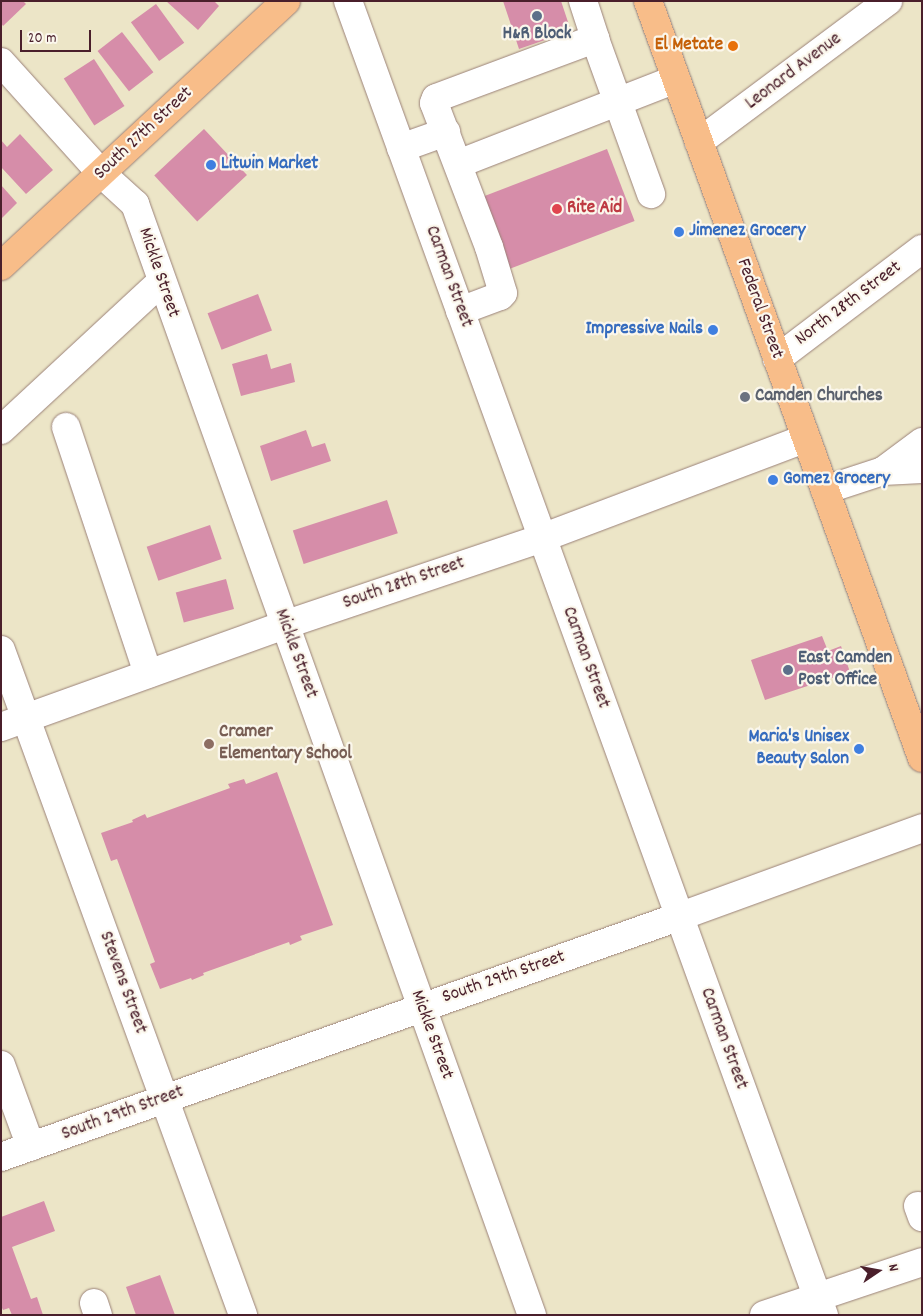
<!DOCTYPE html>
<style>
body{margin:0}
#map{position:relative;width:923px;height:1316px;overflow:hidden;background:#ece5c7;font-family:Dekko,sans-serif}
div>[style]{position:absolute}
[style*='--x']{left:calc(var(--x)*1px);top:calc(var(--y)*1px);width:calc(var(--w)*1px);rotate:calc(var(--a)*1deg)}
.building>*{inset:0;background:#d68da9;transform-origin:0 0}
.roads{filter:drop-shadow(0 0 1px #9b8279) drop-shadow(0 0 1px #9b8279)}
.minor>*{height:28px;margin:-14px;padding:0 14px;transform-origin:14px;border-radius:14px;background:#fff}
.major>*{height:28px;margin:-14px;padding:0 14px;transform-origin:14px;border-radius:14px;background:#f8bd89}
.dots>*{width:14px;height:14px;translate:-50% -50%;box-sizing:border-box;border:2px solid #fbf7ec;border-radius:50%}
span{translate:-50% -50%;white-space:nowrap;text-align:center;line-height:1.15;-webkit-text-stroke:4.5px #fbf7ec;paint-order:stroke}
.service-label{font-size:19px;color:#4e5e75;font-weight:700}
.left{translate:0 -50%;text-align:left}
.food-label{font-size:19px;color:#c56008;font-weight:700}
.right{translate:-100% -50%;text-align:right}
.street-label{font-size:19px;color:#4a1f2b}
.shop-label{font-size:19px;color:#366cbe;font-weight:700}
.health-label{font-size:19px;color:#be3a42;font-weight:700}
.worship-label{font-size:19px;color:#5b616d;font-weight:700}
.education-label{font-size:19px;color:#785e54;font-weight:700}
.frame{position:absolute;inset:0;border:2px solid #4a1f2b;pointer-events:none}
.north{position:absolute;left:853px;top:1246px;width:50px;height:50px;-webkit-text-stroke:4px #fbf7ec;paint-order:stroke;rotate:78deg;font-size:14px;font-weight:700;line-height:20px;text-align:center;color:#4a1f2b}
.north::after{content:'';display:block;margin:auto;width:18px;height:22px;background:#4a1f2b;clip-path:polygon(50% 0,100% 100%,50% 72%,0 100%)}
.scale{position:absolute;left:20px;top:30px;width:71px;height:22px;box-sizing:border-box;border:2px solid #4a1f2b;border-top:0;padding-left:6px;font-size:15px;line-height:18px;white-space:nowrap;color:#4a1f2b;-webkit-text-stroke:4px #fbf7ec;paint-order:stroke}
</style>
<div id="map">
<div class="building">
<i style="clip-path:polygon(1px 1px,23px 1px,26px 4px,3px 26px,1px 23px)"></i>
<i style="clip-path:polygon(166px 1px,214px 1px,219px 6px,198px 30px)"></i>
<i style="clip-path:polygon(503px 1px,561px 1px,571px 31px,519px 49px)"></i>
<i style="left:156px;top:4px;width:48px;height:31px;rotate:54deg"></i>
<i style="left:122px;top:32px;width:51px;height:31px;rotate:52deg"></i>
<i style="left:94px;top:59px;width:56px;height:36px;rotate:57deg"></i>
<i style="left:204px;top:129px;width:63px;height:68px;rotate:47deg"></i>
<i style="clip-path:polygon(20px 134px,53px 170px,26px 194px,1px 167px,1px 140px,7px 147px)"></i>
<i style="left:607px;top:149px;width:77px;height:136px;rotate:69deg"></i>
<i style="clip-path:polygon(1px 185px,17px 203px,1px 219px)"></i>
<i style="left:258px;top:294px;width:39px;height:54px;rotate:69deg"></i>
<i style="clip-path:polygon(267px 354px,271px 369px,291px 363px,295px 382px,241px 396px,232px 364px)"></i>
<i style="clip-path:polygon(306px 430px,312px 447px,325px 443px,331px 461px,271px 481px,260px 446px)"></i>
<i style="left:387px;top:500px;width:35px;height:99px;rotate:72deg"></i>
<i style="left:210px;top:525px;width:36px;height:67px;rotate:71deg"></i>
<i style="left:226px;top:579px;width:31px;height:52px;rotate:75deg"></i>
<i style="clip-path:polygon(822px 636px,828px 651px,841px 646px,850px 672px,765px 700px,751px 660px)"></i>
<i style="clip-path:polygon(277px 772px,333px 925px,300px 936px,302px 940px,290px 945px,289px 942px,203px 973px,204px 975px,192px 980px,191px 978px,160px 989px,150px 964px,155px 962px,117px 859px,111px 861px,101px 833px,133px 822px,132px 820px,145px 814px,147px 818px,230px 788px,228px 784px,244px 779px,246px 784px)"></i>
<i style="clip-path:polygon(44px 1201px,55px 1231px,12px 1247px,31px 1299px,37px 1297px,43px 1315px,12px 1315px,9px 1308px,3px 1310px,1px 1306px,1px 1217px)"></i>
<i style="clip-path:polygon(160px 1275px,175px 1315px,136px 1315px,126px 1287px)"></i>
</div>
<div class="roads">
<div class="minor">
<i style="--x:348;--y:1;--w:1398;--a:70.09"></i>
<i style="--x:583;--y:1;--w:40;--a:72"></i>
<i style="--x:1;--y:62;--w:151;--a:48"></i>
<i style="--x:102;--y:174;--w:45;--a:42.3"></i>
<i style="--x:135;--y:204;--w:1180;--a:70.34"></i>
<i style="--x:699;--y:142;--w:236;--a:-36.7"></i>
<i style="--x:401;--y:148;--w:48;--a:-19.6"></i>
<i style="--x:458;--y:164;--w:234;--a:-21.3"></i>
<i style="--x:460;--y:311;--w:43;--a:-20.6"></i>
<i style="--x:500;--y:296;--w:4;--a:-45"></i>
<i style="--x:503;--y:293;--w:48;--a:-106.9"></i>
<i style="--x:489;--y:247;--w:154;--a:-110.9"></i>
<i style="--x:434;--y:103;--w:5;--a:-68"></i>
<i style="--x:436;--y:98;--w:170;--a:-20.4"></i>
<i style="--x:595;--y:39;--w:165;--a:70.1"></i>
<i style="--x:777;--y:359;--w:182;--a:-37.2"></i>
<i style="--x:66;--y:427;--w:260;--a:71.6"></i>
<i style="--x:1;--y:430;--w:218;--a:-42.8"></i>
<i style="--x:883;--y:471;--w:49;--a:-36.6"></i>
<i style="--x:825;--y:490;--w:61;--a:-18.1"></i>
<i style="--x:883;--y:471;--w:39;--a:-3"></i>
<i style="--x:1;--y:650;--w:708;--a:70"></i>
<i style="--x:1;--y:727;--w:301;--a:-19.8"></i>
<i style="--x:284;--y:625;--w:272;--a:-18.6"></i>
<i style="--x:542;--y:538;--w:282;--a:-20.7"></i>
<i style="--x:1;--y:1065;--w:87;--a:69.9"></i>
<i style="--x:1;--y:1157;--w:718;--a:-19.52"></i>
<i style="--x:678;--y:917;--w:260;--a:-20"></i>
<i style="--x:918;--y:1206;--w:12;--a:70"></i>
<i style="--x:94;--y:1303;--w:13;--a:72"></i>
<i style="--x:764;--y:1315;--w:167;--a:-18.5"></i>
</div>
<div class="major">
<i style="--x:648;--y:1;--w:805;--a:70.1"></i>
<i style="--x:1;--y:266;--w:389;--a:-42.9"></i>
</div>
</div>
<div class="dots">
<i style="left:537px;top:16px;background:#5c6f8a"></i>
<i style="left:733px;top:46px;background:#e8710a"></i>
<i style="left:211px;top:165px;background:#3f7fe0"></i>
<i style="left:557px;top:209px;background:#e0444e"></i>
<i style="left:679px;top:232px;background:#3f7fe0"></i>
<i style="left:713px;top:330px;background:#3f7fe0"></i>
<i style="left:745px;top:397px;background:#6b7280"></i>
<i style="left:773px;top:480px;background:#3f7fe0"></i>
<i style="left:788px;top:670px;background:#5c6f8a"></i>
<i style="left:209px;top:744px;background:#8d6e63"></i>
<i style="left:859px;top:749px;background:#3f7fe0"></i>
</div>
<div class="service-label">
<span style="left:537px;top:35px">H&amp;R Block</span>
<span class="left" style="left:798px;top:670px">East Camden<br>Post Office</span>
</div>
<div class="food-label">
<span class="right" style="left:723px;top:46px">El Metate</span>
</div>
<div class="street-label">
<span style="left:794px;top:72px;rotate:-37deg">Leonard Avenue</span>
<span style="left:144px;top:134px;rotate:-43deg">South 27th Street</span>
<span style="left:158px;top:273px;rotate:71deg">Mickle Street</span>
<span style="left:448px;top:277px;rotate:70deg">Carman Street</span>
<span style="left:849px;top:304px;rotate:-37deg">North 28th Street</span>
<span style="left:759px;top:309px;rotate:70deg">Federal Street</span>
<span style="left:404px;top:584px;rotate:-19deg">South 28th Street</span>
<span style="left:295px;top:654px;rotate:70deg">Mickle Street</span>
<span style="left:585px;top:658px;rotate:70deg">Carman Street</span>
<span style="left:504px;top:978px;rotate:-19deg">South 29th Street</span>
<span style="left:122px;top:983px;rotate:70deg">Stevens Street</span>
<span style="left:431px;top:1035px;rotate:70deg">Mickle Street</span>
<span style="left:723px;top:1039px;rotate:70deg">Carman Street</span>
<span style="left:123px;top:1114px;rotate:-20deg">South 29th Street</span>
</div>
<div class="shop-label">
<span class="left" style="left:221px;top:165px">Litwin Market</span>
<span class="left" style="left:689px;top:232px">Jimenez Grocery</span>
<span class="right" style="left:703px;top:330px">Impressive Nails</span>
<span class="left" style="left:783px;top:480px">Gomez Grocery</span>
<span class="right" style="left:849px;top:749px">Maria's Unisex<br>Beauty Salon</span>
</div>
<div class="health-label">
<span class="left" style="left:567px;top:209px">Rite Aid</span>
</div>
<div class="worship-label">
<span class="left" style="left:755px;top:397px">Camden Churches</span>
</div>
<div class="education-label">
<span class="left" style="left:219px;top:744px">Cramer<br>Elementary School</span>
</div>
<div class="frame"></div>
<div class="north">N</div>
<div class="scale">20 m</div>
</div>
